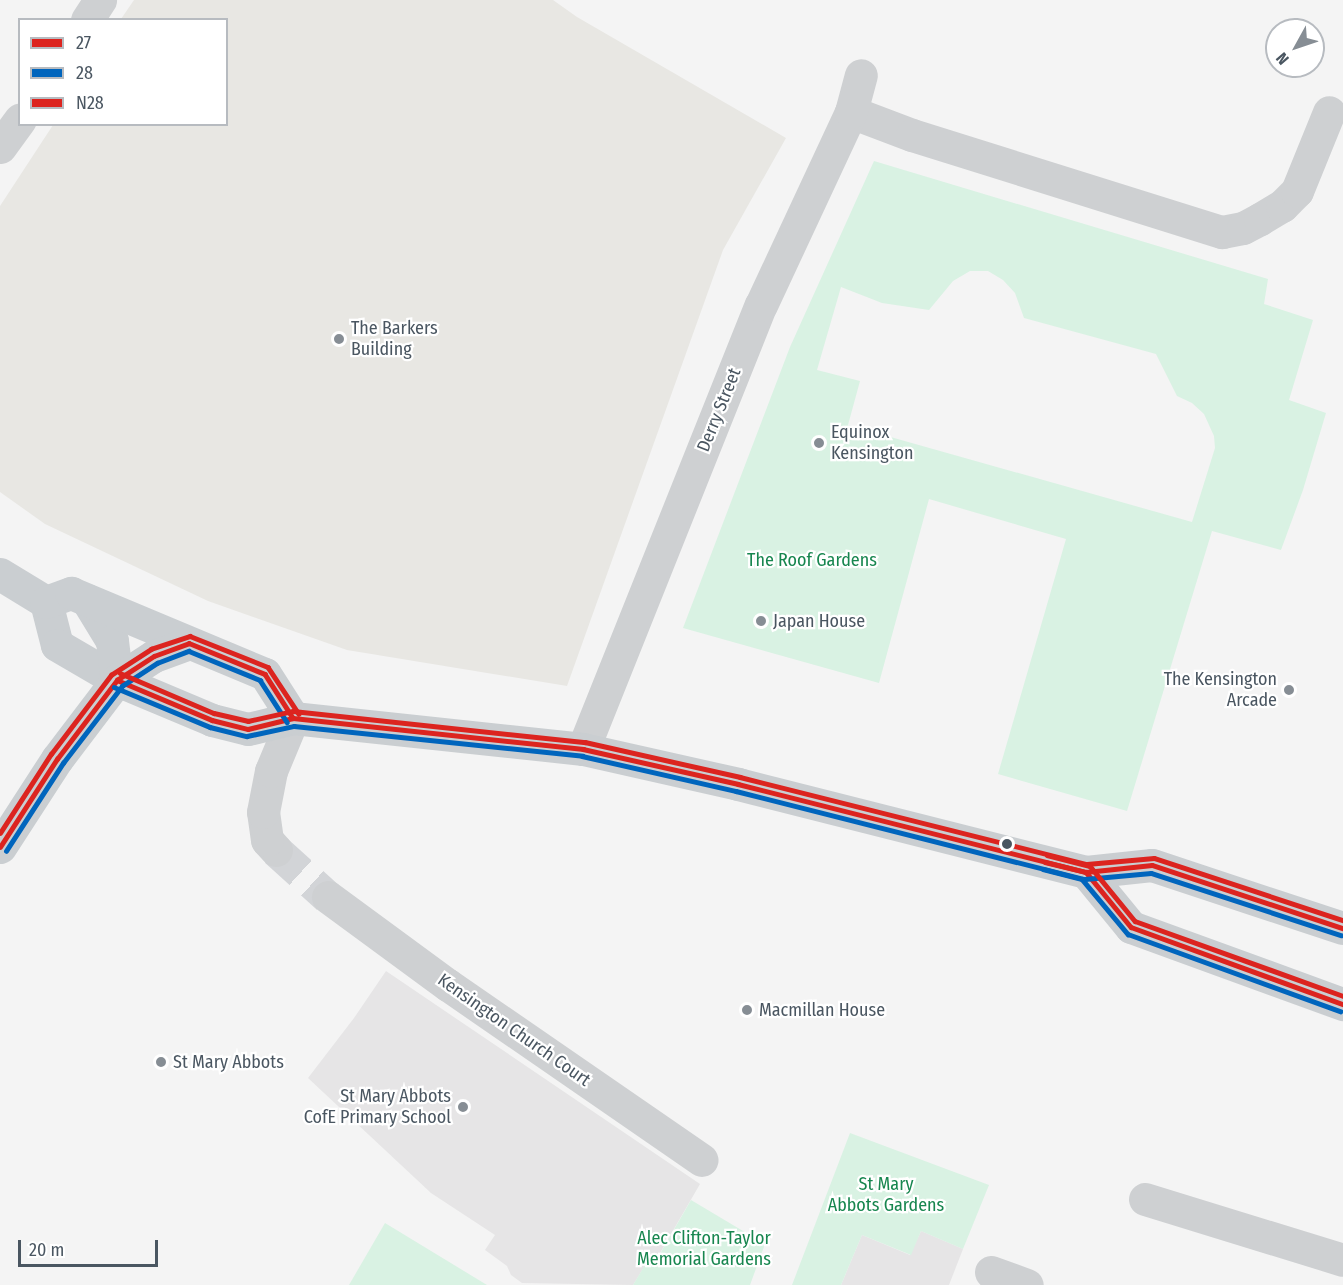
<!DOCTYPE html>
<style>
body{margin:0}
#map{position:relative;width:1343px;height:1285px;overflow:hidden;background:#f4f4f4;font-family:"Fira Sans Condensed",sans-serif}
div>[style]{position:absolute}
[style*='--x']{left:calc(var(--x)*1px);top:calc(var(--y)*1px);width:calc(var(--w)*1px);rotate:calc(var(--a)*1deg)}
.commercial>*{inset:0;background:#e8e7e3}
.education>*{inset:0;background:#e6e5e6}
.green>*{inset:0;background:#d9f2e3}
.minor-tunnel>*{height:33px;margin-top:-16.5px;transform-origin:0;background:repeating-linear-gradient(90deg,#d2d4d7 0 33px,transparent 0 49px)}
.minor>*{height:33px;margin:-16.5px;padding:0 16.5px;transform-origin:16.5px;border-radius:16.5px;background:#ced0d2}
.major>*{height:33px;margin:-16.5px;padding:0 16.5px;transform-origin:16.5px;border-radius:16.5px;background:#caced1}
.bus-1>*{height:4.5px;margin:-2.25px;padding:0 2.25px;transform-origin:2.25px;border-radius:2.25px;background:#dc241f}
.bus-2>*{height:4.5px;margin:-2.25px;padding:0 2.25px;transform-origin:2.25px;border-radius:2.25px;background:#0065bd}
.bus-3>*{height:4.5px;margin:-2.25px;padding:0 2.25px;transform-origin:2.25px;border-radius:2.25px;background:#dc241f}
.dots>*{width:16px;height:16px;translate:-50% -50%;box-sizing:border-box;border:3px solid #fff;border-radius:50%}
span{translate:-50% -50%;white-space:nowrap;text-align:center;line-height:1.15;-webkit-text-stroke:4.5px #fff;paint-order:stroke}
.poi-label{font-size:18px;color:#4a5661}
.left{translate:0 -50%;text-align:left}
.right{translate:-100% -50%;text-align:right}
.street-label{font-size:18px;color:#4a5661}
.park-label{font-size:18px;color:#17864f}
.legend{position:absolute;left:18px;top:18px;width:210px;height:108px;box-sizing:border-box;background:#fff;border:2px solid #b7bbc0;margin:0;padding:8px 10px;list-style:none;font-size:18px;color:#4a5661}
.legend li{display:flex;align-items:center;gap:12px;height:30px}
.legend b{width:30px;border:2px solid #b7bbc0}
.north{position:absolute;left:1265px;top:18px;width:60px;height:60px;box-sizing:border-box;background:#fff;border:2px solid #b7bbc0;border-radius:50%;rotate:230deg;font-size:16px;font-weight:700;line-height:24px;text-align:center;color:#4a5661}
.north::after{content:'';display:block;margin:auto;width:21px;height:27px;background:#868d94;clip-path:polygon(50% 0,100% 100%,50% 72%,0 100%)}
.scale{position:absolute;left:18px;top:1240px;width:140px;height:27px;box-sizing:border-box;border:3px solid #4a5661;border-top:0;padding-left:8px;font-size:18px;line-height:21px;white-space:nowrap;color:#4a5661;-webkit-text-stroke:4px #fff;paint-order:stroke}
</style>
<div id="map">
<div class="commercial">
<i style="clip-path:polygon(134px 0,553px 0,577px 17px,786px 138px,723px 250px,567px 686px,347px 650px,208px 601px,45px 524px,0 492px,0 206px,53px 125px,226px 124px,226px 20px,121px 19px)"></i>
</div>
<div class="education">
<i style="clip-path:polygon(386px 971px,700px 1184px,656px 1260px,651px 1256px,633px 1285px,522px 1283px,511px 1275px,507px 1266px,485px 1250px,495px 1235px,431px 1193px,308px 1078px,354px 1018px)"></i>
<i style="clip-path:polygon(921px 1231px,963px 1249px,949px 1285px,841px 1285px,862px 1235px,910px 1255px)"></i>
</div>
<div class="green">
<i style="clip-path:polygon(evenodd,874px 161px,1268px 279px,1264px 304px,1313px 320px,1289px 400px,1326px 413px,1303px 490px,1281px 550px,1212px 531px,1127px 811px,998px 774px,1066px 539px,929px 499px,879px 683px,683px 628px,790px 347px,874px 161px,970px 271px,988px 271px,1003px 280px,1015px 293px,1024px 318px,1156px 354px,1177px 396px,1192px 403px,1204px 414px,1214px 436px,1215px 448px,1192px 522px,848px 425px,860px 381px,817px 370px,841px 287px,882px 303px,929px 310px,953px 281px,970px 271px)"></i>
<i style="clip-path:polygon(850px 1133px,989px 1185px,963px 1249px,921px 1231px,911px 1255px,862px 1235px,841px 1285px,792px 1285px)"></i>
<i style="clip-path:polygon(691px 1200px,765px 1244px,750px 1285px,633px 1285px,651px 1255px,657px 1259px)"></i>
<i style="clip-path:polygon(385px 1223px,487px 1285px,349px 1285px)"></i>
</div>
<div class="minor-tunnel">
<i style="--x:276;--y:850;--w:70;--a:42.1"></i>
</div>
<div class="minor">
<i style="--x:87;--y:20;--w:24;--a:-57"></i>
<i style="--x:851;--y:112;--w:65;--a:20.7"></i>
<i style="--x:912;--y:135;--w:325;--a:17.4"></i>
<i style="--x:1222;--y:232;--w:21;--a:-11"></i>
<i style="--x:1243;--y:228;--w:19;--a:-28"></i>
<i style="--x:1260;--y:219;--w:26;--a:-31"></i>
<i style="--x:1282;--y:206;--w:21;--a:-45"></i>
<i style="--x:1297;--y:191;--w:85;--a:-67.9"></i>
<i style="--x:0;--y:147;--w:34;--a:-54"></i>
<i style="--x:583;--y:749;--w:478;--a:-68.2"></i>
<i style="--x:761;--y:305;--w:213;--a:-65"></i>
<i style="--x:851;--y:112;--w:38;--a:-75"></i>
<i style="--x:276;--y:850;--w:13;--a:-132"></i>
<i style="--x:267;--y:840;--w:28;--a:-98"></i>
<i style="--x:263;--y:812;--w:42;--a:-79"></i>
<i style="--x:271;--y:771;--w:57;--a:-67.5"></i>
<i style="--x:328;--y:897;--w:149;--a:36.3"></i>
<i style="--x:448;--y:985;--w:308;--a:34.6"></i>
<i style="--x:1145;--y:1199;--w:207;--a:17.1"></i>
<i style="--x:991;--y:1272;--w:38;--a:20"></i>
</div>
<div class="major">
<i style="--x:0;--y:574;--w:54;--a:31.3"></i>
<i style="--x:46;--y:602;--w:44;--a:75.7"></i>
<i style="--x:57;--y:645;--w:69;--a:30.3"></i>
<i style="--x:117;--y:680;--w:103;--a:22.8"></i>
<i style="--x:212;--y:720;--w:37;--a:14"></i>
<i style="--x:248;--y:729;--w:46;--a:-13.7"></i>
<i style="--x:293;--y:718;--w:292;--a:6.1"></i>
<i style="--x:583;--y:749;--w:159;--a:12.7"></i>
<i style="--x:738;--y:784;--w:359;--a:14.2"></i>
<i style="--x:1086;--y:872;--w:66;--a:-6.1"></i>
<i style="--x:1152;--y:865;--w:201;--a:18.3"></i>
<i style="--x:87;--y:600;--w:48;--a:58.6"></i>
<i style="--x:112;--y:641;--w:39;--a:83"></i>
<i style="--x:46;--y:602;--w:27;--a:-20"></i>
<i style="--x:71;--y:593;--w:210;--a:22.7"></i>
<i style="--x:265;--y:674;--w:52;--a:57.5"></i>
<i style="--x:0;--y:847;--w:105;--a:-57.1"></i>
<i style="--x:57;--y:759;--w:99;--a:-52.8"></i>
<i style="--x:117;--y:680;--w:44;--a:-33"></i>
<i style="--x:154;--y:656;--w:37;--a:-20"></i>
<i style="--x:1086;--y:872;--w:71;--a:50.7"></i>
<i style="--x:1131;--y:927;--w:226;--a:20"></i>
</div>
<div class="bus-1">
<i style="--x:117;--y:680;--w:103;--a:22.8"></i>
<i style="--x:212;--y:720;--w:37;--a:14"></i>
<i style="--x:248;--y:729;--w:46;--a:-13.7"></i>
<i style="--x:293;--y:718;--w:292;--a:6.1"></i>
<i style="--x:583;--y:749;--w:159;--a:12.7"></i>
<i style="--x:738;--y:784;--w:359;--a:14.2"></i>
<i style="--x:1086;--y:872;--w:66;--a:-6.1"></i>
<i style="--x:1152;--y:865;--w:201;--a:18.3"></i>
<i style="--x:0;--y:847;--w:105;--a:-57.1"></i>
<i style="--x:57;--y:759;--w:99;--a:-52.8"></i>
<i style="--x:117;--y:680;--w:44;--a:-33"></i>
<i style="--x:154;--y:656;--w:37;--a:-20"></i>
<i style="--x:189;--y:643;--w:82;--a:22.2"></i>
<i style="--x:265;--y:674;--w:52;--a:57.5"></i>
<i style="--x:1045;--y:862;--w:42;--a:13.7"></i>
<i style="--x:1086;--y:872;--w:71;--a:50.7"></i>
<i style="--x:1131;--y:927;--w:226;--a:20"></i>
</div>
<div class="bus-2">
<i style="--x:114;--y:687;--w:104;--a:22.6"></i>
<i style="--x:210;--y:727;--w:38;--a:14"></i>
<i style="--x:247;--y:736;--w:48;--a:-12"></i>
<i style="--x:294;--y:726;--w:290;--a:5.9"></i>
<i style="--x:582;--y:756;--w:158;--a:12.8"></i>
<i style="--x:736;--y:791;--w:360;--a:14.2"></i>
<i style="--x:1085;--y:879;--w:66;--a:-5.2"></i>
<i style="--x:1151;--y:873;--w:200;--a:18.1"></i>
<i style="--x:6;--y:851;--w:105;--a:-57.1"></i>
<i style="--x:63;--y:763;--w:97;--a:-52.5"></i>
<i style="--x:122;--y:686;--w:42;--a:-33.3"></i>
<i style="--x:157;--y:663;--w:34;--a:-21"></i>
<i style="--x:189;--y:651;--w:77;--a:22.2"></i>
<i style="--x:260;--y:680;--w:50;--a:57.3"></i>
<i style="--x:1043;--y:869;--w:40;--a:14.4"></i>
<i style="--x:1082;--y:879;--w:72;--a:50.1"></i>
<i style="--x:1128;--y:934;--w:226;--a:20"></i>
</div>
<div class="bus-3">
<i style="--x:120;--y:673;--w:102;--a:23.1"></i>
<i style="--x:214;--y:713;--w:35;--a:13"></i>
<i style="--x:248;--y:721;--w:46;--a:-12.5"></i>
<i style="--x:293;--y:711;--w:294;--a:6.1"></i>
<i style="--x:585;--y:742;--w:159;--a:12.7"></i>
<i style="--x:740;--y:777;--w:358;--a:14.1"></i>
<i style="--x:1087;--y:864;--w:67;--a:-5.1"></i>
<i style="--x:1154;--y:858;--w:199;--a:18.2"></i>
<i style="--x:0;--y:833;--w:94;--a:-57.2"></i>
<i style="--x:51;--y:754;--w:99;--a:-52.8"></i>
<i style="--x:111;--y:675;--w:48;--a:-33"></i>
<i style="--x:151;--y:649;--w:41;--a:-18.4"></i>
<i style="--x:190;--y:636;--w:84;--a:21.7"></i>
<i style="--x:268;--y:667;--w:56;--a:56.6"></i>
<i style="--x:1047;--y:855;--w:44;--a:14.3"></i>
<i style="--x:1090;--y:866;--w:71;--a:50.7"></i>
<i style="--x:1135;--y:921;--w:221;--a:19.8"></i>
</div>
<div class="dots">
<i style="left:339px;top:339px;background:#868d94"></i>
<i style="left:819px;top:443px;background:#868d94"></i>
<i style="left:761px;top:621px;background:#868d94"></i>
<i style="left:1289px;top:690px;background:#868d94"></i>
<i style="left:1007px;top:844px;background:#4a5661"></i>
<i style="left:747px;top:1010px;background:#868d94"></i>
<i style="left:161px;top:1062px;background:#868d94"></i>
<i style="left:463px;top:1107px;background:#868d94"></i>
</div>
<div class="poi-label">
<span class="left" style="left:351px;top:339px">The Barkers<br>Building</span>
<span class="left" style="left:831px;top:443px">Equinox<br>Kensington</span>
<span class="left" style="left:773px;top:621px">Japan House</span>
<span class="right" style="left:1277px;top:690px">The Kensington<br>Arcade</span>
<span class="left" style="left:759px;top:1010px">Macmillan House</span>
<span class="left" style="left:173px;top:1062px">St Mary Abbots</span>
<span class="right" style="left:451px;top:1107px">St Mary Abbots<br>CofE Primary School</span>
</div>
<div class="street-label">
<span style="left:719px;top:410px;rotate:-68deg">Derry Street</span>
<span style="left:514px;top:1030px;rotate:35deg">Kensington Church Court</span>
</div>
<div class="park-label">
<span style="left:812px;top:560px">The Roof Gardens</span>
<span style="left:886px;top:1195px">St Mary<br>Abbots Gardens</span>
<span style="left:704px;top:1249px">Alec Clifton-Taylor<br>Memorial Gardens</span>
</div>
<ul class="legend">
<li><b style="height:8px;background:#dc241f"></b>27</li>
<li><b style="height:8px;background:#0065bd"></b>28</li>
<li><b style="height:8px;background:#dc241f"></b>N28</li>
</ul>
<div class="north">N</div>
<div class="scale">20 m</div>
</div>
